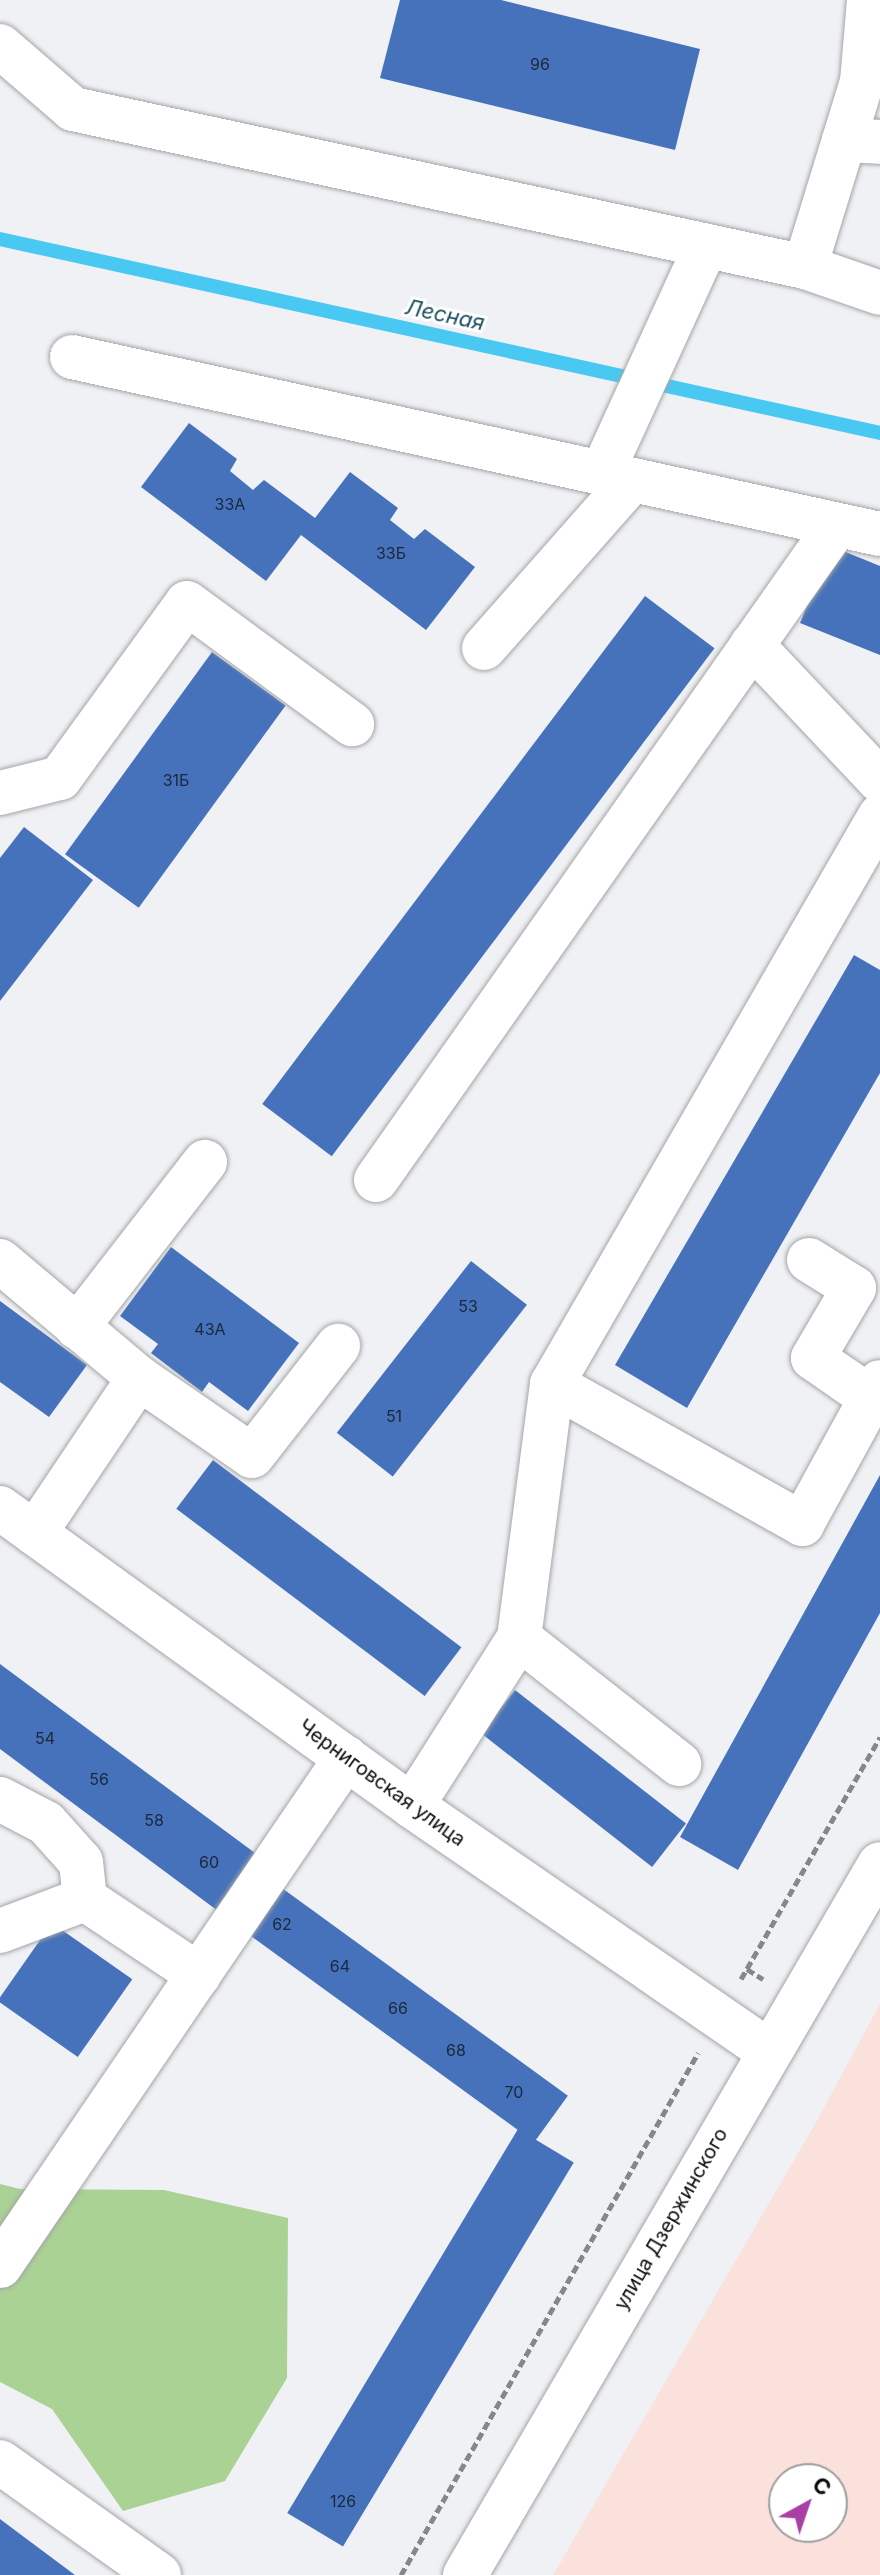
<!DOCTYPE html>
<meta charset="utf-8">
<style>
body{margin:0}
#map{position:relative;width:880px;height:2575px;overflow:hidden;background:#f0f1f4;font-family:Inter,sans-serif}
div>[style]{position:absolute}
[style*='--x']{left:calc(var(--x)*1px);top:calc(var(--y)*1px);width:calc(var(--w)*1px);rotate:calc(var(--a)*1deg)}
.industrial>*{inset:0;background:#fbe1db}
.green>*{inset:0;background:#abd295}
.stream>*{height:14px;margin:-7px;padding:0 7px;transform-origin:7px;border-radius:7px;background:#49c8f2}
.building>*{inset:0;background:#4672bb;transform-origin:0 0}
.path>*{height:5px;margin-top:-2.5px;transform-origin:0;background:repeating-linear-gradient(90deg,#86878a 0 8px,transparent 0 12px)}
.roads{filter:drop-shadow(0 0 2px #a3a5a7) drop-shadow(0 0 2px #a3a5a7)}
.minor>*{height:44px;margin:-22px;padding:0 22px;transform-origin:22px;border-radius:22px;background:#fff}
.major>*{height:44px;margin:-22px;padding:0 22px;transform-origin:22px;border-radius:22px;background:#fff}
span{translate:-50% -50%;white-space:nowrap;text-align:center;line-height:1.15;-webkit-text-stroke:6px #fff;paint-order:stroke}
.number-label{font-size:16px;color:#1b273a}
.number-label span{-webkit-text-stroke-width:0}
.street-label{font-size:20px;color:#0d0e0f}
.water-label{font-size:22px;color:#1b4f61;font-style:italic}
.north{position:absolute;left:768px;top:2463px;width:80px;height:80px;box-sizing:border-box;background:#fff;border:2px solid #9e9f9f;border-radius:50%;rotate:40deg;font-size:22px;font-weight:700;line-height:32px;text-align:center;color:#0d0e0f}
.north::after{content:'';display:block;margin:auto;width:28px;height:36px;background:#a941a4;clip-path:polygon(50% 0,100% 100%,50% 72%,0 100%)}
</style>
<div id="map">
<div class="industrial">
<i style="clip-path:polygon(evenodd,880px 2004px,880px 2575px,553px 2575px,815px 2124px,880px 2004px,784px 2479px,832px 2479px,832px 2527px,784px 2527px,784px 2479px)"></i>
</div>
<div class="green">
<i style="clip-path:polygon(0 2184px,20px 2189px,164px 2190px,288px 2218px,287px 2378px,225px 2481px,123px 2511px,52px 2409px,0 2382px)"></i>
</div>
<div class="stream">
<i style="--x:0;--y:239;--w:901;--a:12.43"></i>
</div>
<div class="building">
<i style="clip-path:polygon(400px 0,501px 0,700px 49px,675px 150px,380px 78px)"></i>
<i style="clip-path:polygon(189px 423px,237px 459px,230px 471px,253px 490px,264px 480px,315px 518px,350px 472px,398px 508px,390px 520px,414px 539px,425px 529px,475px 567px,426px 630px,301px 535px,266px 581px,141px 487px)"></i>
<i style="clip-path:polygon(831px 546px,880px 566px,880px 655px,800px 623px)"></i>
<i style="left:645px;top:596px;width:87px;height:636px;rotate:37deg"></i>
<i style="left:212px;top:652px;width:91px;height:250px;rotate:36deg"></i>
<i style="clip-path:polygon(24px 827px,93px 880px,0 1001px,0 858px)"></i>
<i style="clip-path:polygon(854px 955px,880px 970px,880px 1073px,687px 1408px,615px 1365px)"></i>
<i style="clip-path:polygon(171px 1247px,299px 1343px,248px 1411px,209px 1382px,202px 1392px,151px 1353px,158px 1344px,120px 1316px)"></i>
<i style="left:471px;top:1261px;width:71px;height:218px;rotate:38deg"></i>
<i style="clip-path:polygon(0 1301px,87px 1365px,49px 1417px,0 1382px)"></i>
<i style="left:213px;top:1460px;width:311px;height:61px;rotate:37deg"></i>
<i style="clip-path:polygon(880px 1475px,880px 1613px,738px 1870px,680px 1837px)"></i>
<i style="clip-path:polygon(0 1664px,259px 1856px,218px 1911px,0 1749px)"></i>
<i style="left:515px;top:1690px;width:217px;height:55px;rotate:38deg"></i>
<i style="left:275px;top:1883px;width:362px;height:57px;rotate:36deg"></i>
<i style="left:52px;top:1923px;width:98px;height:95px;rotate:35deg"></i>
<i style="left:518px;top:2129px;width:65px;height:448px;rotate:31deg"></i>
<i style="clip-path:polygon(0 2519px,24px 2537px,75px 2575px,0 2575px)"></i>
</div>
<div class="path">
<i style="--x:747;--y:1969;--w:19;--a:32"></i>
<i style="--x:741;--y:1979;--w:279;--a:-60.1"></i>
<i style="--x:401;--y:2575;--w:601;--a:-60.36"></i>
</div>
<div class="roads">
<div class="minor">
<i style="--x:0;--y:46;--w:96;--a:40.8"></i>
<i style="--x:73;--y:109;--w:749;--a:12.18"></i>
<i style="--x:805;--y:267;--w:79;--a:19.1"></i>
<i style="--x:844;--y:140;--w:36;--a:3"></i>
<i style="--x:805;--y:267;--w:194;--a:-72.9"></i>
<i style="--x:862;--y:82;--w:82;--a:-85.1"></i>
<i style="--x:72;--y:357;--w:827;--a:12.36"></i>
<i style="--x:602;--y:473;--w:250;--a:-65.4"></i>
<i style="--x:752;--y:645;--w:187;--a:46.7"></i>
<i style="--x:484;--y:648;--w:224;--a:-48.6"></i>
<i style="--x:0;--y:793;--w:62;--a:-14"></i>
<i style="--x:60;--y:778;--w:216;--a:-54"></i>
<i style="--x:187;--y:603;--w:205;--a:36.3"></i>
<i style="--x:880;--y:816;--w:656;--a:120"></i>
<i style="--x:552;--y:1384;--w:287;--a:29.2"></i>
<i style="--x:802;--y:1524;--w:144;--a:-61.3"></i>
<i style="--x:871;--y:1398;--w:10;--a:29"></i>
<i style="--x:376;--y:1180;--w:801;--a:-54.86"></i>
<i style="--x:809;--y:1260;--w:53;--a:31.9"></i>
<i style="--x:854;--y:1288;--w:81;--a:120.4"></i>
<i style="--x:813;--y:1358;--w:70;--a:34.6"></i>
<i style="--x:871;--y:1398;--w:18;--a:-61"></i>
<i style="--x:0;--y:1261;--w:182;--a:40.1"></i>
<i style="--x:139;--y:1378;--w:187;--a:123.9"></i>
<i style="--x:77;--y:1327;--w:209;--a:-52.2"></i>
<i style="--x:139;--y:1378;--w:137;--a:34.6"></i>
<i style="--x:252;--y:1456;--w:140;--a:-52"></i>
<i style="--x:519;--y:1638;--w:256;--a:-82.6"></i>
<i style="--x:0;--y:1799;--w:52;--a:27.6"></i>
<i style="--x:46;--y:1823;--w:52;--a:48.1"></i>
<i style="--x:81;--y:1862;--w:37;--a:84"></i>
<i style="--x:412;--y:1806;--w:199;--a:-57.5"></i>
<i style="--x:519;--y:1638;--w:204;--a:38.2"></i>
<i style="--x:0;--y:1931;--w:91;--a:-20.6"></i>
<i style="--x:85;--y:1899;--w:137;--a:33.7"></i>
<i style="--x:0;--y:2266;--w:615;--a:-55.74"></i>
<i style="--x:0;--y:2462;--w:195;--a:35.4"></i>
</div>
<div class="major">
<i style="--x:0;--y:1508;--w:508;--a:35.88"></i>
<i style="--x:412;--y:1806;--w:433;--a:34.5"></i>
<i style="--x:465;--y:2575;--w:823;--a:-59.73"></i>
</div>
</div>
<div class="number-label">
<span style="left:540px;top:64px">96</span>
<span style="left:230px;top:504px">33А</span>
<span style="left:391px;top:553px">33Б</span>
<span style="left:176px;top:780px">31Б</span>
<span style="left:468px;top:1306px">53</span>
<span style="left:210px;top:1329px">43А</span>
<span style="left:394px;top:1416px">51</span>
<span style="left:45px;top:1738px">54</span>
<span style="left:99px;top:1779px">56</span>
<span style="left:154px;top:1820px">58</span>
<span style="left:209px;top:1862px">60</span>
<span style="left:282px;top:1924px">62</span>
<span style="left:340px;top:1966px">64</span>
<span style="left:398px;top:2008px">66</span>
<span style="left:456px;top:2050px">68</span>
<span style="left:514px;top:2092px">70</span>
<span style="left:343px;top:2501px">126</span>
</div>
<div class="street-label">
<span style="left:382px;top:1783px;rotate:36deg">Черниговская улица</span>
<span style="left:671px;top:2219px;rotate:-60deg">улица Дзержинского</span>
</div>
<div class="water-label">
<span style="left:445px;top:315px;rotate:12deg">Лесная</span>
</div>
<div class="north">С</div>
</div>
